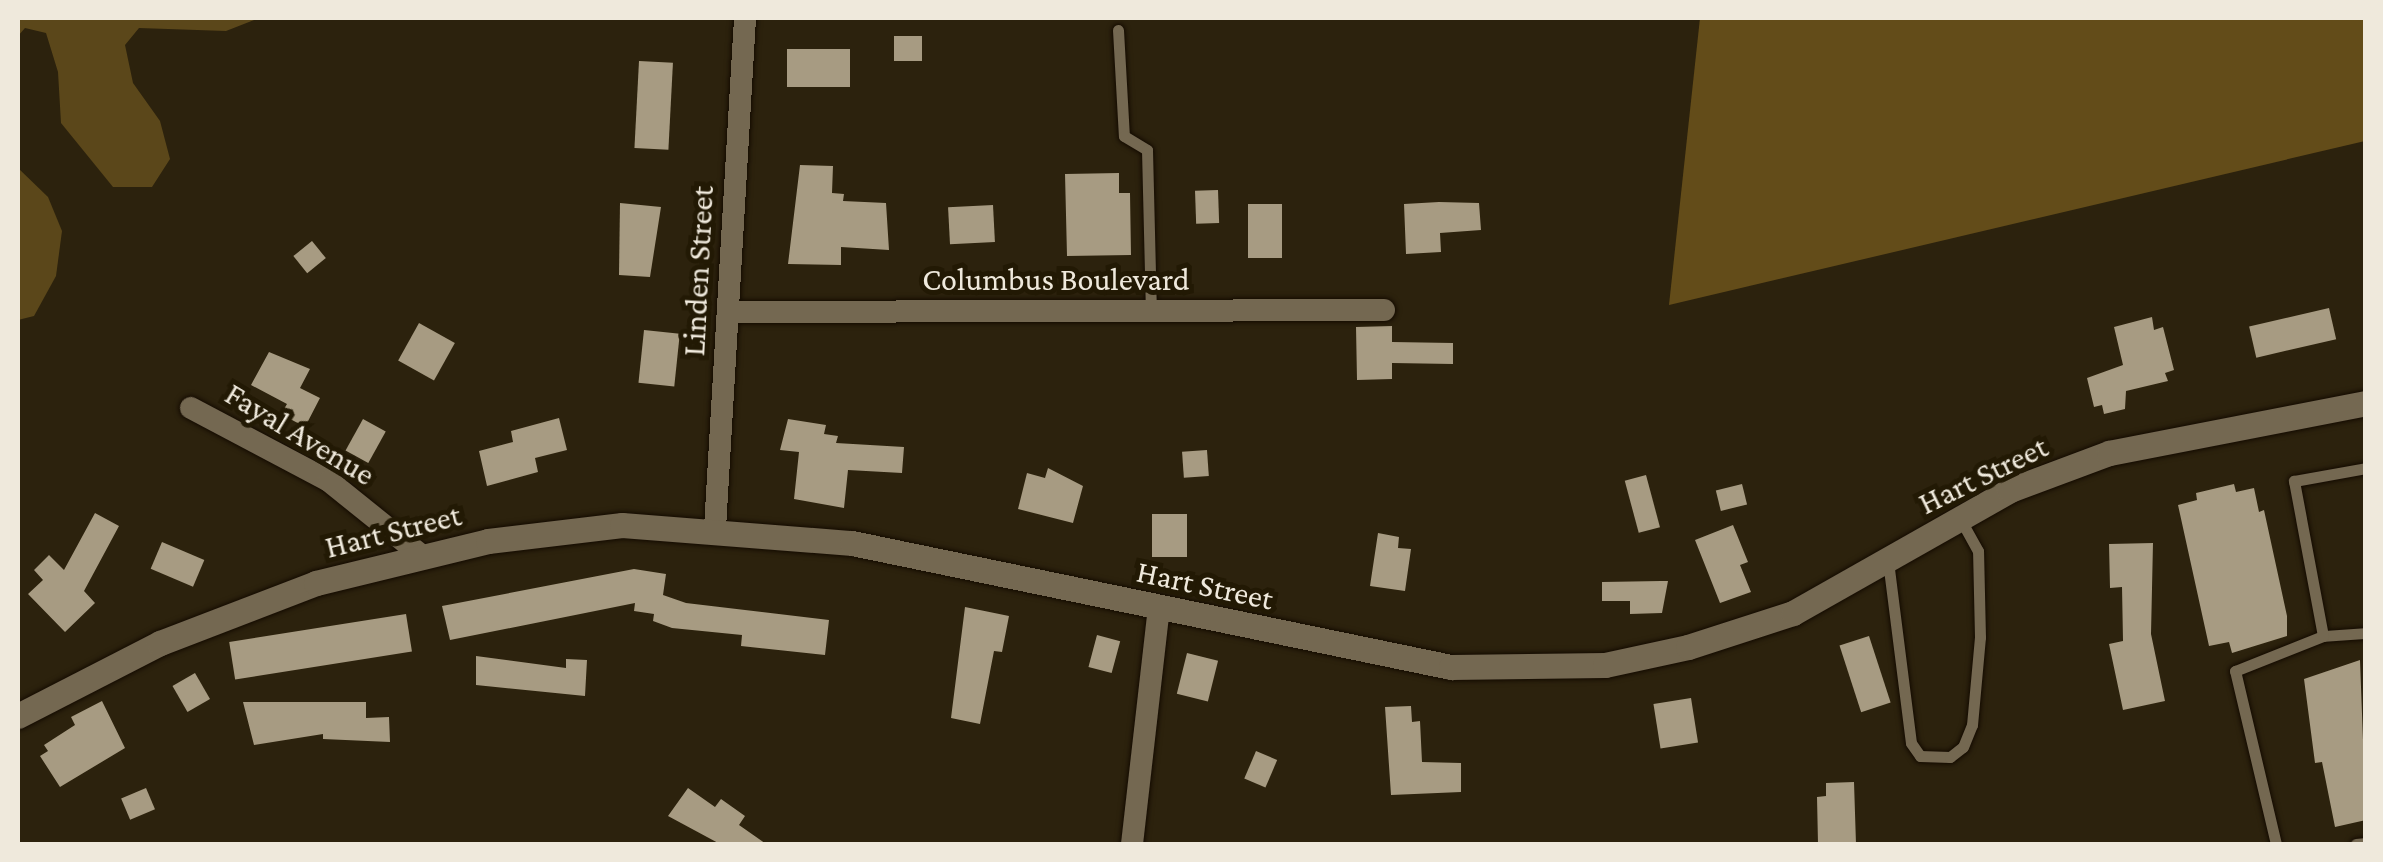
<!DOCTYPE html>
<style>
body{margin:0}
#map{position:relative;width:2383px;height:862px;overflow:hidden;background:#2c220d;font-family:"Crimson Pro",serif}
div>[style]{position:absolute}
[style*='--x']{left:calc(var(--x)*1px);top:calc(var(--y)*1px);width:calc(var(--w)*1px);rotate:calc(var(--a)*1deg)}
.green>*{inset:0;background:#5b471a}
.forest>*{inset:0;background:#634c19}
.building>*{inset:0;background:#a79b82;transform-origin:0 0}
.roads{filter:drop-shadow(0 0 2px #140b00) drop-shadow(0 0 2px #140b00)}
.lane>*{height:11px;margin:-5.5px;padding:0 5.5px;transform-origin:5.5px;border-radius:5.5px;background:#746851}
.street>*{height:22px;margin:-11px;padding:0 11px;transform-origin:11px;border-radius:11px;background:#746851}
.secondary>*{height:25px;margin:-12.5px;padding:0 12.5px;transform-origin:12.5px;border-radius:12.5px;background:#746851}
span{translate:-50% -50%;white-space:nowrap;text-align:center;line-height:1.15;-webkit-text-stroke:10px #221904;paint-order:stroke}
.street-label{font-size:32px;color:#efe9dc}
.frame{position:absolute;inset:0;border:20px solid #efe9dc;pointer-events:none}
</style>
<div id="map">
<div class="green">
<i style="clip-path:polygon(18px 18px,259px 18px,226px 31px,139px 28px,125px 45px,133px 83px,160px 121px,170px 159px,152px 187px,113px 187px,61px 123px,58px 72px,46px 33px,25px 28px,18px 36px)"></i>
<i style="clip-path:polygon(18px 168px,48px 197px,62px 231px,56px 276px,34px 316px,18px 320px)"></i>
</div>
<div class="forest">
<i style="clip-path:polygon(1700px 18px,2365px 18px,2365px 141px,1669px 305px)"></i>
</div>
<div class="building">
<i style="left:894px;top:36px;width:28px;height:25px"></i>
<i style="left:787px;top:49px;width:63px;height:38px"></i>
<i style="left:639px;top:61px;width:34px;height:87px;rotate:3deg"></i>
<i style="clip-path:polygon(800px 165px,833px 166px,832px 193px,844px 194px,843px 201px,886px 203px,889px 250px,841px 247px,841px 265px,788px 264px)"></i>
<i style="clip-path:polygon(1119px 173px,1119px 193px,1130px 193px,1131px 255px,1067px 256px,1065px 174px)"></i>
<i style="left:1218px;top:190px;width:33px;height:23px;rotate:88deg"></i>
<i style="clip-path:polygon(1439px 202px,1479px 203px,1481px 230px,1440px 233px,1441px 252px,1406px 254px,1404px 204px)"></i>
<i style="clip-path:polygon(620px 203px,661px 207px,650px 277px,619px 275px)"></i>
<i style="left:1248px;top:204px;width:34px;height:54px"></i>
<i style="left:993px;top:205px;width:37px;height:45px;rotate:87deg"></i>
<i style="left:312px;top:241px;width:22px;height:24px;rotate:51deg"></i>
<i style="left:2329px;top:308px;width:32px;height:82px;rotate:77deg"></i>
<i style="clip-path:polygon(2152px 317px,2154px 330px,2163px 327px,2174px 370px,2165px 373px,2168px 381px,2126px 391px,2125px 409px,2104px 414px,2102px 405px,2094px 407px,2087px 378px,2123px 365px,2114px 327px)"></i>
<i style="left:419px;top:323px;width:41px;height:43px;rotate:29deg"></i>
<i style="clip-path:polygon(1392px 326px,1392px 342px,1453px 343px,1453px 364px,1392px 363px,1392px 379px,1357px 380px,1356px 327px)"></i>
<i style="left:644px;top:330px;width:36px;height:53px;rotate:6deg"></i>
<i style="clip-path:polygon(269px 352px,310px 369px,300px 388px,320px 398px,305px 427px,281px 414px,287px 404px,251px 385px)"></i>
<i style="clip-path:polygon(559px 418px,567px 450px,535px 458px,538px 472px,487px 486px,479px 451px,513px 442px,511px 431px)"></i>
<i style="left:363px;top:419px;width:26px;height:36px;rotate:29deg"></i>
<i style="clip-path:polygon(788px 419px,826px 425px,824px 434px,838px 436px,836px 443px,904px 447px,902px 473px,848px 470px,844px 508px,794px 499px,799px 452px,780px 450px)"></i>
<i style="left:1207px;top:450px;width:26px;height:25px;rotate:86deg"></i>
<i style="clip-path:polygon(1048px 468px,1083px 486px,1073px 523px,1018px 509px,1027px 473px,1045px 478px)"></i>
<i style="left:1646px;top:475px;width:54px;height:22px;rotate:75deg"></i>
<i style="left:1742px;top:484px;width:21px;height:27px;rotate:76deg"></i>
<i style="clip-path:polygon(2234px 484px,2236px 492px,2254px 488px,2259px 512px,2264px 510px,2287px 616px,2287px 636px,2232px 653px,2229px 642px,2209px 646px,2178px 505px,2197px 500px,2196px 493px)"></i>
<i style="clip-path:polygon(95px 513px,119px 526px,84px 591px,95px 603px,65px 632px,28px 594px,43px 580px,34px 570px,49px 555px,64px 570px)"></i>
<i style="left:1152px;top:514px;width:35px;height:43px"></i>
<i style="clip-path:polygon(1733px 525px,1748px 562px,1740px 565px,1751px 592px,1720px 603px,1695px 540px)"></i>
<i style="clip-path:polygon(1378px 533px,1399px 537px,1398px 548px,1411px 549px,1405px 591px,1370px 586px)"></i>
<i style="left:162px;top:542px;width:46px;height:29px;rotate:23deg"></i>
<i style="clip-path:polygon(2153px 543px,2151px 634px,2165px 701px,2123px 710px,2109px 644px,2123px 641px,2122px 587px,2110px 588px,2109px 544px)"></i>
<i style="clip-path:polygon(634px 569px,666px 574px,663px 595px,686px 603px,829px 620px,825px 655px,741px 646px,742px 635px,672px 628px,653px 621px,654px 614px,634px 611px,635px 603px,450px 640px,442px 606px)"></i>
<i style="clip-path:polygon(1661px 581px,1668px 581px,1662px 613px,1630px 614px,1630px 601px,1602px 601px,1602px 582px)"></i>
<i style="clip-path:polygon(965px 607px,1009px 616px,1002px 652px,994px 651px,980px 724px,951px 718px)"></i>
<i style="left:406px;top:614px;width:38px;height:179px;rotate:81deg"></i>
<i style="left:1097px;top:635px;width:24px;height:33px;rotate:15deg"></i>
<i style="left:1869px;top:636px;width:70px;height:31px;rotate:72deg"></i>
<i style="left:1187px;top:653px;width:32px;height:42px;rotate:14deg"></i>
<i style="clip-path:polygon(476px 656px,566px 668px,566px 659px,587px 660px,585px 696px,476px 685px)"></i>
<i style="clip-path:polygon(2360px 660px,2366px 820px,2335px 827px,2322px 762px,2315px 763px,2304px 679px)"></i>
<i style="left:195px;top:673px;width:30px;height:26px;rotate:60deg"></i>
<i style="left:1691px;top:698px;width:45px;height:38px;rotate:81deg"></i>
<i style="clip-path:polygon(102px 701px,125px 748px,60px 787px,40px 756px,48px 751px,44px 745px,75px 725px,71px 717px)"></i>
<i style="clip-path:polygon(243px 702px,366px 702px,366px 718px,389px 717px,390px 742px,323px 739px,323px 734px,254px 745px)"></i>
<i style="clip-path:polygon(1411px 706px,1412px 722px,1420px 721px,1422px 762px,1461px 763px,1461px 792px,1391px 795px,1385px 707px)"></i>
<i style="left:1256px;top:751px;width:23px;height:30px;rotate:23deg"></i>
<i style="clip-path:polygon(1854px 782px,1856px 844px,1818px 844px,1817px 797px,1826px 796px,1826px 783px)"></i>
<i style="left:146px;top:788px;width:23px;height:27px;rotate:67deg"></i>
<i style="clip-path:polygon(688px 788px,715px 807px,721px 799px,745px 816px,739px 825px,766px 844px,720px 844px,668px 816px)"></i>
</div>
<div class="roads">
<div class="lane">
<i style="--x:1118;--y:30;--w:106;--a:86.8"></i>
<i style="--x:1124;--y:136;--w:27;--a:31"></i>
<i style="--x:1147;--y:150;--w:161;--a:88.6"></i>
<i style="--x:1888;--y:561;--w:183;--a:82.8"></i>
<i style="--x:1911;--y:743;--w:16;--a:55"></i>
<i style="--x:1920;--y:756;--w:30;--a:2"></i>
<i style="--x:1950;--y:757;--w:16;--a:-38"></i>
<i style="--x:1963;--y:747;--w:24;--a:-68"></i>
<i style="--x:1972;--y:725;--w:88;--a:-84.8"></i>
<i style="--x:1980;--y:637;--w:86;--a:-91.3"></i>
<i style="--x:1978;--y:551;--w:35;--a:-119"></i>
<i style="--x:2323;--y:636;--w:43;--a:-4"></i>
<i style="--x:2276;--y:844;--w:178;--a:-103.3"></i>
<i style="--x:2235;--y:671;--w:95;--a:-21.7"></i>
<i style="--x:2323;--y:636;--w:158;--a:-100.6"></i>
<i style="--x:2294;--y:481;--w:73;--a:-10.2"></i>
<i style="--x:2356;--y:844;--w:10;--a:-6"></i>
</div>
<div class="street">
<i style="--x:728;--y:312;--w:656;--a:-0.17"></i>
<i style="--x:191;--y:408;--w:156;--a:27.9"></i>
<i style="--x:329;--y:481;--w:118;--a:38.8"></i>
<i style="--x:715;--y:528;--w:511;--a:-86.63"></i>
<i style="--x:1132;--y:844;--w:238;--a:-83.5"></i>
</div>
<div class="secondary">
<i style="--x:18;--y:716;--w:160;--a:-27.2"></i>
<i style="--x:160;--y:643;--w:167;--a:-21"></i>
<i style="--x:316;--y:583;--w:177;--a:-13.7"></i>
<i style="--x:488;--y:541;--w:135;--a:-6.8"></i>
<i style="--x:622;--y:525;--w:231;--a:4.5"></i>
<i style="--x:852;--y:543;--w:612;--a:11.7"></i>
<i style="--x:1451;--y:667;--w:154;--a:-0.7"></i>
<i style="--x:1605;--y:665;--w:85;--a:-12.2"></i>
<i style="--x:1688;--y:647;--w:110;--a:-17.9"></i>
<i style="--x:1793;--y:613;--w:249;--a:-29.5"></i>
<i style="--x:2010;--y:490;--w:106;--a:-20.5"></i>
<i style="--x:2109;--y:453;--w:262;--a:-11"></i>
</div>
</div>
<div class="street-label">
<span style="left:698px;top:271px;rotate:-87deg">Linden Street</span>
<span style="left:1056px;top:279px">Columbus Boulevard</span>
<span style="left:300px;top:434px;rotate:31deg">Fayal Avenue</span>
<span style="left:1983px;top:475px;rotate:-26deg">Hart Street</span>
<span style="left:393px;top:531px;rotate:-14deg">Hart Street</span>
<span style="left:1205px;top:585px;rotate:12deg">Hart Street</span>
</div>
<div class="frame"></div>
</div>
